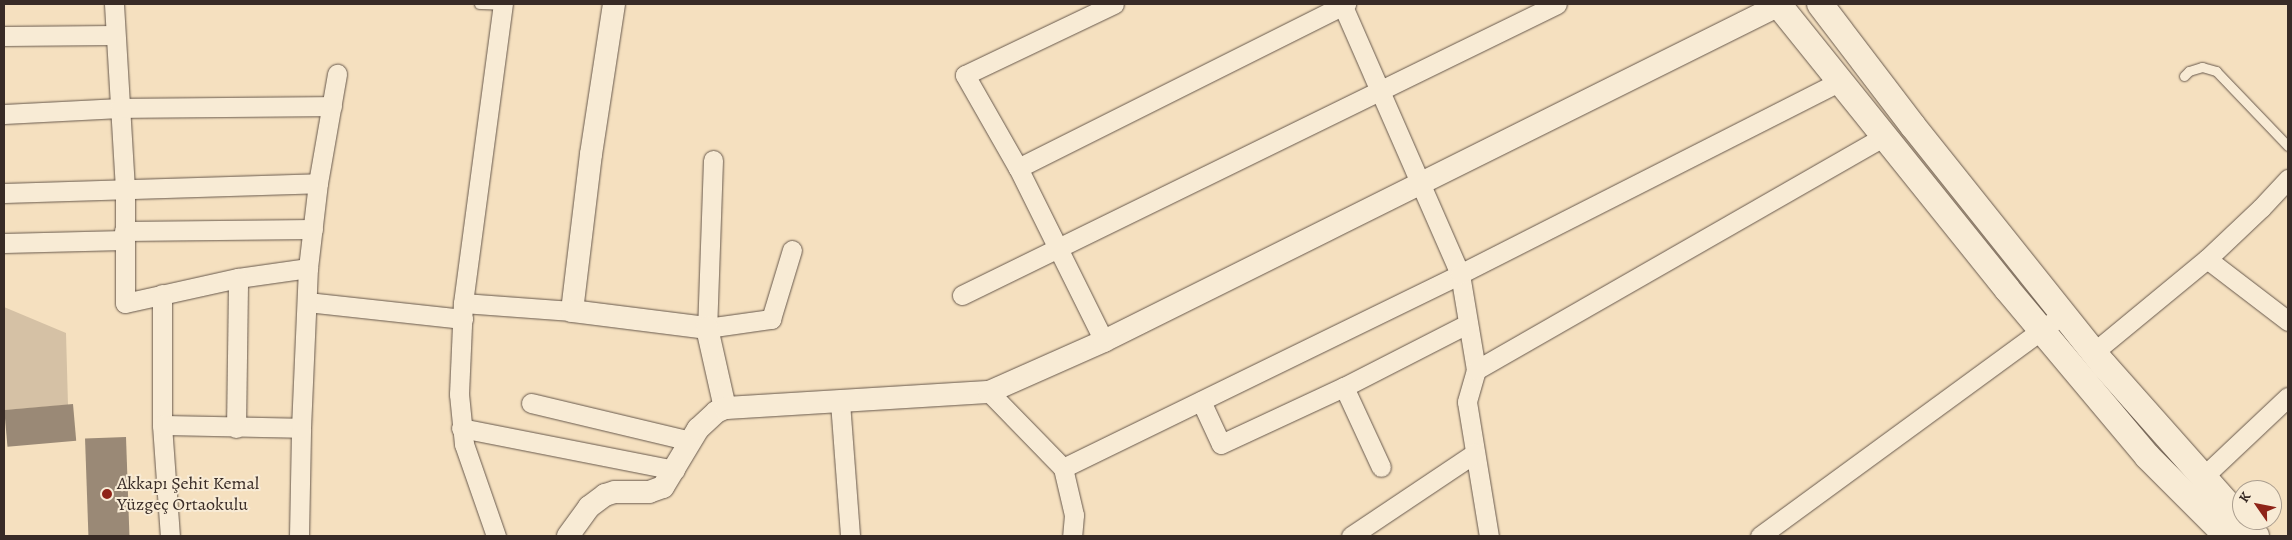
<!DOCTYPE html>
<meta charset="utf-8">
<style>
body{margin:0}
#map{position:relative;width:2292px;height:540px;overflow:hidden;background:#f5e0bf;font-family:Alegreya,serif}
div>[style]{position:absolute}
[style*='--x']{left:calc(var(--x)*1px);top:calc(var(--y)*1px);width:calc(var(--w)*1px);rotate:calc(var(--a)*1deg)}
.green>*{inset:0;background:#d5c1a5}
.building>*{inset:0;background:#9a8976;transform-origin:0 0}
.roads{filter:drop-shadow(0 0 1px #67584c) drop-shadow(0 0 1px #67584c)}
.service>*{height:9px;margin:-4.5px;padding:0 4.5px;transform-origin:4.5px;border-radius:4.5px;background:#f8ebd5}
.minor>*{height:19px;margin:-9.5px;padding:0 9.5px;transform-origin:9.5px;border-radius:9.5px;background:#f8ebd5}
.tertiary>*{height:22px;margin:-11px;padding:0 11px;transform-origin:11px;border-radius:11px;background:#f8ebd5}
.secondary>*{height:26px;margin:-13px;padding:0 13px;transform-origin:13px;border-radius:13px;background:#f8ebd5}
.dots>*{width:14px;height:14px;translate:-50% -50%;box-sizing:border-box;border:2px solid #f8ebd5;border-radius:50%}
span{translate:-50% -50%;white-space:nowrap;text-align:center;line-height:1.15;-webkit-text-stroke:4px #f8ebd5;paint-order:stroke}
.poi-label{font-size:18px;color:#382b26}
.left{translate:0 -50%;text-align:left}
.frame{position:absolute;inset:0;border:5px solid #382b26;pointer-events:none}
.north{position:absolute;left:2232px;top:480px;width:50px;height:50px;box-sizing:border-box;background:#f8ebd5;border:1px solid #ab9e8f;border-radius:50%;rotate:303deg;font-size:14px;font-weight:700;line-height:20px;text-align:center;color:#382b26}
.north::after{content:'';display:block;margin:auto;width:18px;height:22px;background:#8f2418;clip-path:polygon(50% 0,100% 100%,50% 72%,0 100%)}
</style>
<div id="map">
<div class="green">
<i style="clip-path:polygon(4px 307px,66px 333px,68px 405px,4px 410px)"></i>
</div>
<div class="building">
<i style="left:73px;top:404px;width:37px;height:69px;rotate:85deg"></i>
<i style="left:126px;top:437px;width:99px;height:41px;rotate:88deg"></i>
</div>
<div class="roads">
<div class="service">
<i style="--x:479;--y:4;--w:24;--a:2"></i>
<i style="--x:2184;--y:76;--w:7;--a:-45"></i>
<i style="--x:2189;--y:71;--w:14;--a:-17"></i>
<i style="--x:2202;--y:67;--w:15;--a:16"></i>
<i style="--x:2216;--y:71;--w:104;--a:46.2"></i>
</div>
<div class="minor">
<i style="--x:114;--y:4;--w:185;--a:86.6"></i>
<i style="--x:125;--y:189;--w:114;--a:90"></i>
<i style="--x:125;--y:303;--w:116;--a:-12.5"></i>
<i style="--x:238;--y:278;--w:71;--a:-8.1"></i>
<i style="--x:1342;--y:4;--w:295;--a:66.4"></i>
<i style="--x:1460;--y:274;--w:97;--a:80.5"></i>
<i style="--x:1476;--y:370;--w:33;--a:106"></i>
<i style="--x:1467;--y:402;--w:136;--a:80.7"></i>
<i style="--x:4;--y:36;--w:111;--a:-0.5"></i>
<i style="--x:4;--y:114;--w:116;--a:-3"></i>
<i style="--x:120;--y:108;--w:212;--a:-0.5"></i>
<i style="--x:713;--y:160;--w:168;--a:92"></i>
<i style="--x:707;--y:328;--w:65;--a:-8"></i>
<i style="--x:771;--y:319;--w:72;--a:-73.1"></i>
<i style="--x:1018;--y:168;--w:367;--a:-26.6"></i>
<i style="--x:4;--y:193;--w:314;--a:-1.8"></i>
<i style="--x:124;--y:231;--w:189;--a:-0.6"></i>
<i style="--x:4;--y:243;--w:120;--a:-1.4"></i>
<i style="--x:2207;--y:259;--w:102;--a:37.4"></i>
<i style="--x:162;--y:294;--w:131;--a:90"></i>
<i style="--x:162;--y:425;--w:111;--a:85.9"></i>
<i style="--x:962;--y:295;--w:662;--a:-26.06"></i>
<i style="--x:307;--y:302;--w:157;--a:6.2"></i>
<i style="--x:463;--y:303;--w:109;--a:4.2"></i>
<i style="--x:1104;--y:341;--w:193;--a:-116.4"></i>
<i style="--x:1018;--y:168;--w:107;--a:-119.7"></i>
<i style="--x:965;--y:75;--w:165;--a:-25.5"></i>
<i style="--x:2094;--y:352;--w:146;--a:-39.5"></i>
<i style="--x:2207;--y:259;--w:74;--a:-43.4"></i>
<i style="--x:2261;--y:208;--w:40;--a:-47"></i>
<i style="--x:1476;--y:370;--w:470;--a:-29.8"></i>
<i style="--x:1344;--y:387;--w:88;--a:65.2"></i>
<i style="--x:989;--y:392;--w:106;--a:45.8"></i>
<i style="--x:1063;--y:468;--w:442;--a:-26"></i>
<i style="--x:1460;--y:274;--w:426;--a:-26.9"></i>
<i style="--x:1201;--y:401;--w:47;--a:65.1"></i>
<i style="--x:1221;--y:444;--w:136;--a:-24.9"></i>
<i style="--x:1344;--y:387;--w:138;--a:-27.1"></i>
<i style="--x:840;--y:402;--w:134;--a:85.7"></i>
<i style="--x:531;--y:403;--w:163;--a:13.4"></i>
<i style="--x:162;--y:425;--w:139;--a:1.2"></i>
<i style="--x:236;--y:428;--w:150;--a:-89.2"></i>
<i style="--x:461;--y:428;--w:218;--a:11.1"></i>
<i style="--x:1063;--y:468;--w:48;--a:76.8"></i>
<i style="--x:1074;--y:515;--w:21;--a:95"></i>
<i style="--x:2203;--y:477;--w:117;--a:-43.3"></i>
<i style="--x:299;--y:536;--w:108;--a:-88.9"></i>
<i style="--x:301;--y:428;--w:160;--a:-87.5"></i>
<i style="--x:308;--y:268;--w:86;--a:-83.3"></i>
<i style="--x:318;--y:183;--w:111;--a:-80.1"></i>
<i style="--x:496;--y:536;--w:97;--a:-109.2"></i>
<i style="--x:464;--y:444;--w:50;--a:-95.7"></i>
<i style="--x:459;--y:394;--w:91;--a:-87.5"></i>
<i style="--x:463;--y:303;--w:302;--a:-82.4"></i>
<i style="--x:1351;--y:536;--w:149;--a:-33.8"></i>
<i style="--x:1760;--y:536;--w:376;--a:-36.2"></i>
</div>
<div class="tertiary">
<i style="--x:614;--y:4;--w:152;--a:98.7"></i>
<i style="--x:591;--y:154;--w:158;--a:96.9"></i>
<i style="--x:572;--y:311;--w:136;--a:7.2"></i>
<i style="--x:707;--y:328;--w:82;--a:77.3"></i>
<i style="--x:568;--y:536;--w:36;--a:-54"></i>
<i style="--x:589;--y:507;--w:20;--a:-37"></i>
<i style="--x:605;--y:495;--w:10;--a:-17"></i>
<i style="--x:615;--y:492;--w:34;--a:0"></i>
<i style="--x:649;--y:492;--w:15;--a:-20"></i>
<i style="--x:663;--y:487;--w:68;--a:-58.9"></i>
<i style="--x:698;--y:429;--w:25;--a:-43"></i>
<i style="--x:716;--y:412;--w:10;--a:-24"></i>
<i style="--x:725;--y:408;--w:264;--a:-3.5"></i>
<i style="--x:989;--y:392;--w:126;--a:-23.9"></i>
<i style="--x:1104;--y:341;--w:754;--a:-26.46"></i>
</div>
<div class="secondary">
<i style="--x:1778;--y:4;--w:366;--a:51.2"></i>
<i style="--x:2007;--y:289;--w:218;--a:50"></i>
<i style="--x:2147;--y:456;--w:113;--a:45"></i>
<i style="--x:1820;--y:4;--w:153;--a:52.7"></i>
<i style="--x:1913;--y:126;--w:306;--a:51.4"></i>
<i style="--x:2104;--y:365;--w:229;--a:48.4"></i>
</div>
</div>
<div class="dots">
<i style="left:107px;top:494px;background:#8f2418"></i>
</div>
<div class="poi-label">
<span class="left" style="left:117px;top:494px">Akkapı Şehit Kemal<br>Yüzgeç Ortaokulu</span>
</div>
<div class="frame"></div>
<div class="north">K</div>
</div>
